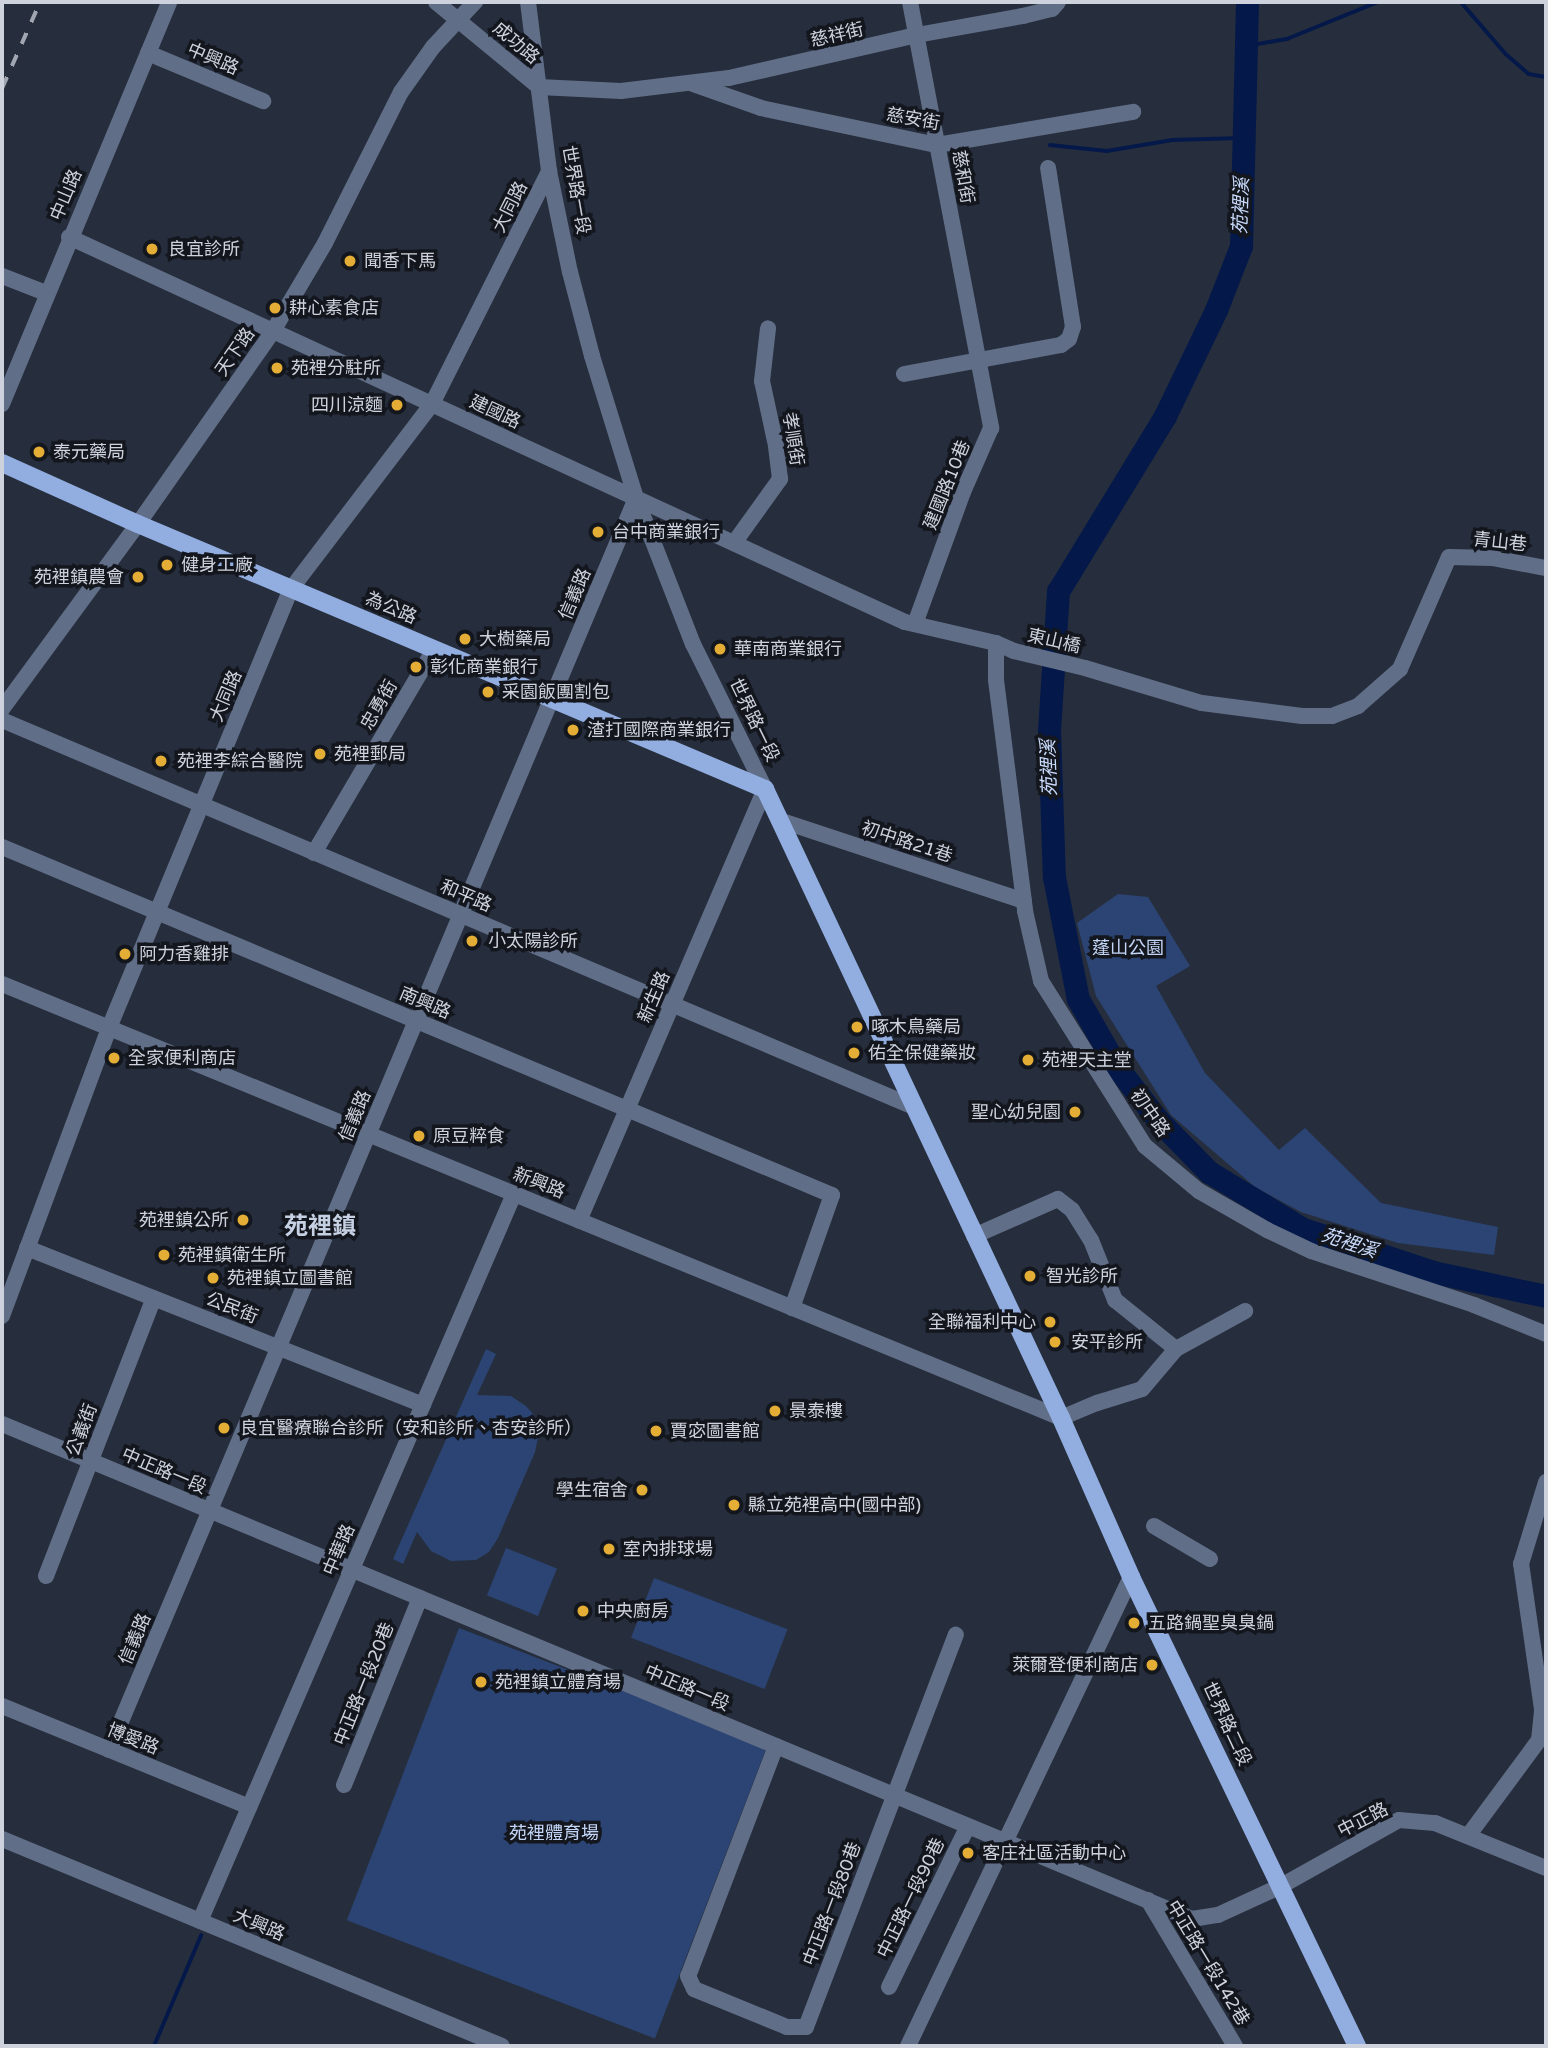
<!DOCTYPE html>
<meta charset="utf-8">
<style>
body{margin:0}
#map{position:relative;width:1548px;height:2048px;overflow:hidden;background:#262e3d;font-family:"Varela Round","Noto Sans TC",sans-serif}
div>[style]{position:absolute}
[style*='--x']{left:calc(var(--x)*1px);top:calc(var(--y)*1px);width:calc(var(--w)*1px);rotate:calc(var(--a)*1deg)}
.green>*{inset:0;background:#2b4473;transform-origin:0 0}
.stream>*{height:3.5px;margin:-1.75px;padding:0 1.75px;transform-origin:1.75px;border-radius:1.75px;background:#041949}
.river>*{height:23px;margin:-11.5px;padding:0 11.5px;transform-origin:11.5px;border-radius:11.5px;background:#041949}
.minor>*{height:16px;margin:-8px;padding:0 8px;transform-origin:8px;border-radius:8px;background:#616e87}
.major>*{height:18px;margin:-9px;padding:0 9px;transform-origin:9px;border-radius:9px;background:#92aee1}
.rail>*{height:3.5px;margin-top:-1.75px;transform-origin:0;background:repeating-linear-gradient(90deg,#a1a6b2 0 12px,transparent 0 24px)}
.dots>*{width:19px;height:19px;translate:-50% -50%;box-sizing:border-box;border:4px solid #13161d;border-radius:50%}
span{translate:-50% -50%;white-space:nowrap;text-align:center;line-height:1.15;-webkit-text-stroke:7px #13161d;paint-order:stroke}
.street-label{font-size:18px;color:#cdd2dc}
.poi-label{font-size:18px;color:#cdd2dc}
.left{translate:0 -50%;text-align:left}
.right{translate:-100% -50%;text-align:right}
.park-label{font-size:18px;color:#c3d5f6}
.water-label{font-size:19px;color:#c8dafb;font-style:italic}
.district-label{font-size:24px;color:#c5d0e3;font-weight:700}
.frame{position:absolute;inset:0;border:4px solid #cdd2dc;pointer-events:none}
</style>
<div id="map">
<div class="green">
<i style="clip-path:polygon(1118px 894px,1148px 897px,1190px 966px,1156px 986px,1205px 1073px,1279px 1150px,1305px 1128px,1381px 1203px,1498px 1227px,1494px 1255px,1398px 1243px,1301px 1212px,1255px 1187px,1171px 1115px,1096px 996px,1077px 923px)"></i>
<i style="clip-path:polygon(486px 1349px,496px 1354px,477px 1395px,511px 1396px,526px 1406px,534px 1415px,539px 1433px,535px 1452px,498px 1538px,489px 1552px,476px 1560px,451px 1561px,431px 1551px,417px 1532px,403px 1564px,393px 1559px)"></i>
<i style="left:506px;top:1548px;width:55px;height:51px;rotate:22deg"></i>
<i style="left:654px;top:1578px;width:143px;height:64px;rotate:21deg"></i>
<i style="left:459px;top:1628px;width:330px;height:313px;rotate:21deg"></i>
</div>
<div class="stream">
<i style="--x:1461;--y:2;--w:69;--a:49.1"></i>
<i style="--x:1506;--y:54;--w:30;--a:41"></i>
<i style="--x:1529;--y:74;--w:17;--a:10"></i>
<i style="--x:1246;--y:46;--w:42;--a:-9.7"></i>
<i style="--x:1287;--y:39;--w:98;--a:-22.1"></i>
<i style="--x:1050;--y:145;--w:57;--a:6"></i>
<i style="--x:1107;--y:151;--w:66;--a:-9.6"></i>
<i style="--x:1172;--y:140;--w:70;--a:-1.6"></i>
<i style="--x:154;--y:2046;--w:120;--a:-66.9"></i>
</div>
<div class="river">
<i style="--x:1247;--y:2;--w:244;--a:91.4"></i>
<i style="--x:1241;--y:246;--w:69;--a:111.3"></i>
<i style="--x:1216;--y:310;--w:118;--a:115.7"></i>
<i style="--x:1165;--y:416;--w:205;--a:121.4"></i>
<i style="--x:1058;--y:591;--w:138;--a:93.7"></i>
<i style="--x:1049;--y:729;--w:148;--a:88.1"></i>
<i style="--x:1054;--y:877;--w:124;--a:78.9"></i>
<i style="--x:1078;--y:999;--w:78;--a:60.2"></i>
<i style="--x:1117;--y:1067;--w:67;--a:52.3"></i>
<i style="--x:1158;--y:1120;--w:73;--a:45.6"></i>
<i style="--x:1209;--y:1172;--w:110;--a:31.2"></i>
<i style="--x:1303;--y:1229;--w:137;--a:18.3"></i>
<i style="--x:1433;--y:1272;--w:116;--a:12"></i>
</div>
<div class="minor">
<i style="--x:436;--y:2;--w:134;--a:39.5"></i>
<i style="--x:539;--y:87;--w:82;--a:2.8"></i>
<i style="--x:621;--y:91;--w:109;--a:-6.9"></i>
<i style="--x:729;--y:78;--w:193;--a:-12.9"></i>
<i style="--x:917;--y:35;--w:108;--a:-10.2"></i>
<i style="--x:1023;--y:16;--w:30;--a:-14"></i>
<i style="--x:1052;--y:9;--w:9;--a:-49"></i>
<i style="--x:528;--y:2;--w:170;--a:82.9"></i>
<i style="--x:549;--y:171;--w:103;--a:78.3"></i>
<i style="--x:570;--y:272;--w:87;--a:75.3"></i>
<i style="--x:592;--y:356;--w:149;--a:72.8"></i>
<i style="--x:636;--y:498;--w:157;--a:68.7"></i>
<i style="--x:693;--y:644;--w:162;--a:63.6"></i>
<i style="--x:765;--y:789;--w:470;--a:113.3"></i>
<i style="--x:910;--y:2;--w:434;--a:79.2"></i>
<i style="--x:991;--y:428;--w:70;--a:113.6"></i>
<i style="--x:963;--y:492;--w:140;--a:110"></i>
<i style="--x:148;--y:53;--w:125;--a:22.7"></i>
<i style="--x:693;--y:84;--w:72;--a:19.4"></i>
<i style="--x:761;--y:108;--w:180;--a:11.9"></i>
<i style="--x:937;--y:145;--w:199;--a:-9.6"></i>
<i style="--x:69;--y:237;--w:920;--a:24.73"></i>
<i style="--x:905;--y:622;--w:93;--a:13"></i>
<i style="--x:996;--y:643;--w:20;--a:24"></i>
<i style="--x:1014;--y:651;--w:73;--a:13.5"></i>
<i style="--x:1085;--y:668;--w:122;--a:16.7"></i>
<i style="--x:1202;--y:703;--w:101;--a:7.4"></i>
<i style="--x:1302;--y:716;--w:30;--a:0"></i>
<i style="--x:1332;--y:716;--w:28;--a:-21"></i>
<i style="--x:1358;--y:706;--w:56;--a:-41.4"></i>
<i style="--x:1400;--y:669;--w:122;--a:-66.4"></i>
<i style="--x:1449;--y:557;--w:43;--a:1.3"></i>
<i style="--x:1492;--y:558;--w:55;--a:10.5"></i>
<i style="--x:2;--y:276;--w:47;--a:21.1"></i>
<i style="--x:904;--y:374;--w:160;--a:-10.5"></i>
<i style="--x:1061;--y:345;--w:10;--a:-37"></i>
<i style="--x:1069;--y:339;--w:13;--a:-72"></i>
<i style="--x:1073;--y:327;--w:161;--a:-98.9"></i>
<i style="--x:2;--y:404;--w:435;--a:-67.4"></i>
<i style="--x:734;--y:543;--w:79;--a:-54.3"></i>
<i style="--x:780;--y:479;--w:38;--a:-97"></i>
<i style="--x:775;--y:441;--w:61;--a:-102.2"></i>
<i style="--x:762;--y:381;--w:53;--a:-83.5"></i>
<i style="--x:996;--y:643;--w:37;--a:90"></i>
<i style="--x:996;--y:680;--w:233;--a:82.8"></i>
<i style="--x:1025;--y:911;--w:72;--a:77.1"></i>
<i style="--x:1041;--y:981;--w:195;--a:57.8"></i>
<i style="--x:1145;--y:1146;--w:70;--a:39.8"></i>
<i style="--x:1199;--y:1191;--w:78;--a:29.8"></i>
<i style="--x:1267;--y:1230;--w:49;--a:25.5"></i>
<i style="--x:1311;--y:1251;--w:172;--a:18.3"></i>
<i style="--x:1474;--y:1305;--w:78;--a:21.9"></i>
<i style="--x:2;--y:709;--w:230;--a:-53.7"></i>
<i style="--x:138;--y:524;--w:236;--a:-55"></i>
<i style="--x:273;--y:331;--w:102;--a:-59.4"></i>
<i style="--x:325;--y:243;--w:169;--a:-63.3"></i>
<i style="--x:401;--y:92;--w:55;--a:-54.6"></i>
<i style="--x:433;--y:47;--w:62;--a:-47"></i>
<i style="--x:2;--y:720;--w:991;--a:22.99"></i>
<i style="--x:779;--y:820;--w:258;--a:18.3"></i>
<i style="--x:2;--y:847;--w:900;--a:22.75"></i>
<i style="--x:832;--y:1195;--w:120;--a:109.5"></i>
<i style="--x:314;--y:853;--w:237;--a:-59.5"></i>
<i style="--x:2;--y:984;--w:1144;--a:22.28"></i>
<i style="--x:1061;--y:1418;--w:39;--a:-23"></i>
<i style="--x:1097;--y:1403;--w:47;--a:-17.3"></i>
<i style="--x:1142;--y:1389;--w:52;--a:-49.6"></i>
<i style="--x:1176;--y:1349;--w:79;--a:-28.8"></i>
<i style="--x:974;--y:1236;--w:92;--a:-23.8"></i>
<i style="--x:1058;--y:1199;--w:18;--a:38"></i>
<i style="--x:1072;--y:1210;--w:36;--a:58"></i>
<i style="--x:1091;--y:1240;--w:65;--a:68.2"></i>
<i style="--x:1115;--y:1300;--w:78;--a:38.8"></i>
<i style="--x:27;--y:1248;--w:426;--a:21.6"></i>
<i style="--x:2;--y:1316;--w:307;--a:-69.6"></i>
<i style="--x:109;--y:1028;--w:475;--a:-67.5"></i>
<i style="--x:291;--y:589;--w:233;--a:-52.7"></i>
<i style="--x:432;--y:404;--w:261;--a:-63.3"></i>
<i style="--x:2;--y:1424;--w:1289;--a:22.59"></i>
<i style="--x:1192;--y:1919;--w:26;--a:-9"></i>
<i style="--x:1218;--y:1915;--w:69;--a:-24.7"></i>
<i style="--x:1281;--y:1886;--w:135;--a:-29.2"></i>
<i style="--x:1399;--y:1820;--w:36;--a:5"></i>
<i style="--x:1435;--y:1823;--w:120;--a:22.1"></i>
<i style="--x:1154;--y:1526;--w:65;--a:30.5"></i>
<i style="--x:46;--y:1576;--w:298;--a:-68.8"></i>
<i style="--x:2;--y:1706;--w:267;--a:22.2"></i>
<i style="--x:776;--y:1746;--w:246;--a:110.9"></i>
<i style="--x:688;--y:1976;--w:14;--a:65"></i>
<i style="--x:694;--y:1989;--w:100;--a:22.2"></i>
<i style="--x:787;--y:2027;--w:19;--a:0"></i>
<i style="--x:806;--y:2027;--w:420;--a:-69.1"></i>
<i style="--x:109;--y:1750;--w:1358;--a:-67.17"></i>
<i style="--x:344;--y:1785;--w:202;--a:-67.9"></i>
<i style="--x:1468;--y:1836;--w:119;--a:-53.5"></i>
<i style="--x:1539;--y:1740;--w:31;--a:-84"></i>
<i style="--x:1542;--y:1709;--w:147;--a:-98.2"></i>
<i style="--x:1521;--y:1564;--w:86;--a:-73"></i>
<i style="--x:2;--y:1839;--w:541;--a:22.49"></i>
<i style="--x:1148;--y:1900;--w:170;--a:59.2"></i>
<i style="--x:200;--y:1921;--w:792;--a:-66.64"></i>
<i style="--x:889;--y:1987;--w:179;--a:-63.9"></i>
<i style="--x:908;--y:2046;--w:519;--a:-64.57"></i>
</div>
<div class="major">
<i style="--x:2;--y:463;--w:149;--a:24.2"></i>
<i style="--x:138;--y:524;--w:681;--a:22.91"></i>
<i style="--x:765;--y:789;--w:695;--a:64.8"></i>
<i style="--x:1061;--y:1418;--w:174;--a:66.2"></i>
<i style="--x:1131;--y:1577;--w:521;--a:64.27"></i>
</div>
<div class="rail">
<i style="--x:2;--y:88;--w:94;--a:-66.2"></i>
</div>
<div class="dots">
<i style="left:152px;top:249px;background:#e4ad35"></i>
<i style="left:350px;top:261px;background:#e4ad35"></i>
<i style="left:275px;top:308px;background:#e4ad35"></i>
<i style="left:277px;top:368px;background:#e4ad35"></i>
<i style="left:397px;top:405px;background:#e4ad35"></i>
<i style="left:39px;top:452px;background:#e4ad35"></i>
<i style="left:598px;top:532px;background:#e4ad35"></i>
<i style="left:167px;top:565px;background:#e4ad35"></i>
<i style="left:138px;top:577px;background:#e4ad35"></i>
<i style="left:465px;top:639px;background:#e4ad35"></i>
<i style="left:720px;top:649px;background:#e4ad35"></i>
<i style="left:416px;top:667px;background:#e4ad35"></i>
<i style="left:488px;top:692px;background:#e4ad35"></i>
<i style="left:573px;top:730px;background:#e4ad35"></i>
<i style="left:320px;top:754px;background:#e4ad35"></i>
<i style="left:161px;top:761px;background:#e4ad35"></i>
<i style="left:472px;top:941px;background:#e4ad35"></i>
<i style="left:125px;top:954px;background:#e4ad35"></i>
<i style="left:857px;top:1027px;background:#e4ad35"></i>
<i style="left:854px;top:1053px;background:#e4ad35"></i>
<i style="left:114px;top:1058px;background:#e4ad35"></i>
<i style="left:1028px;top:1060px;background:#e4ad35"></i>
<i style="left:1075px;top:1112px;background:#e4ad35"></i>
<i style="left:419px;top:1136px;background:#e4ad35"></i>
<i style="left:243px;top:1220px;background:#e4ad35"></i>
<i style="left:164px;top:1255px;background:#e4ad35"></i>
<i style="left:1030px;top:1276px;background:#e4ad35"></i>
<i style="left:213px;top:1278px;background:#e4ad35"></i>
<i style="left:1050px;top:1322px;background:#e4ad35"></i>
<i style="left:1055px;top:1342px;background:#e4ad35"></i>
<i style="left:775px;top:1411px;background:#e4ad35"></i>
<i style="left:224px;top:1428px;background:#e4ad35"></i>
<i style="left:656px;top:1431px;background:#e4ad35"></i>
<i style="left:642px;top:1490px;background:#e4ad35"></i>
<i style="left:734px;top:1505px;background:#e4ad35"></i>
<i style="left:609px;top:1549px;background:#e4ad35"></i>
<i style="left:583px;top:1611px;background:#e4ad35"></i>
<i style="left:1134px;top:1623px;background:#e4ad35"></i>
<i style="left:1152px;top:1665px;background:#e4ad35"></i>
<i style="left:481px;top:1682px;background:#e4ad35"></i>
<i style="left:968px;top:1853px;background:#e4ad35"></i>
</div>
<div class="street-label">
<span style="left:837px;top:35px;rotate:-13deg">慈祥街</span>
<span style="left:516px;top:43px;rotate:40deg">成功路</span>
<span style="left:213px;top:59px;rotate:23deg">中興路</span>
<span style="left:913px;top:119px;rotate:10deg">慈安街</span>
<span style="left:963px;top:177px;rotate:80deg">慈和街</span>
<span style="left:576px;top:190px;rotate:80deg">世界路一段</span>
<span style="left:66px;top:195px;rotate:-67deg">中山路</span>
<span style="left:510px;top:207px;rotate:-63deg">大同路</span>
<span style="left:235px;top:352px;rotate:-55deg">天下路</span>
<span style="left:495px;top:412px;rotate:25deg">建國路</span>
<span style="left:793px;top:439px;rotate:81deg">孝順街</span>
<span style="left:947px;top:485px;rotate:-68deg">建國路10巷</span>
<span style="left:1500px;top:542px;rotate:6deg">青山巷</span>
<span style="left:575px;top:594px;rotate:-67deg">信義路</span>
<span style="left:391px;top:608px;rotate:23deg">為公路</span>
<span style="left:1054px;top:641px;rotate:13deg">東山橋</span>
<span style="left:226px;top:696px;rotate:-67deg">大同路</span>
<span style="left:379px;top:705px;rotate:-60deg">忠勇街</span>
<span style="left:754px;top:720px;rotate:64deg">世界路一段</span>
<span style="left:907px;top:842px;rotate:18deg">初中路21巷</span>
<span style="left:466px;top:896px;rotate:23deg">和平路</span>
<span style="left:654px;top:997px;rotate:-67deg">新生路</span>
<span style="left:425px;top:1003px;rotate:23deg">南興路</span>
<span style="left:1150px;top:1113px;rotate:55deg">初中路</span>
<span style="left:355px;top:1116px;rotate:-67deg">信義路</span>
<span style="left:539px;top:1183px;rotate:22deg">新興路</span>
<span style="left:232px;top:1308px;rotate:22deg">公民街</span>
<span style="left:82px;top:1430px;rotate:-69deg">公義街</span>
<span style="left:164px;top:1471px;rotate:23deg">中正路一段</span>
<span style="left:339px;top:1550px;rotate:-67deg">中華路</span>
<span style="left:135px;top:1639px;rotate:-67deg">信義路</span>
<span style="left:364px;top:1684px;rotate:-68deg">中正路一段20巷</span>
<span style="left:687px;top:1688px;rotate:23deg">中正路一段</span>
<span style="left:1227px;top:1724px;rotate:65deg">世界路二段</span>
<span style="left:133px;top:1739px;rotate:22deg">博愛路</span>
<span style="left:1363px;top:1820px;rotate:-27deg">中正路</span>
<span style="left:911px;top:1898px;rotate:-64deg">中正路一段90巷</span>
<span style="left:832px;top:1904px;rotate:-69deg">中正路一段80巷</span>
<span style="left:259px;top:1925px;rotate:23deg">大興路</span>
<span style="left:1208px;top:1963px;rotate:59deg">中正路一段142巷</span>
</div>
<div class="poi-label">
<span class="left" style="left:168px;top:249px">良宜診所</span>
<span class="left" style="left:364px;top:261px">聞香下馬</span>
<span class="left" style="left:289px;top:308px">耕心素食店</span>
<span class="left" style="left:291px;top:368px">苑裡分駐所</span>
<span class="right" style="left:383px;top:405px">四川涼麵</span>
<span class="left" style="left:53px;top:452px">泰元藥局</span>
<span class="left" style="left:612px;top:532px">台中商業銀行</span>
<span class="left" style="left:181px;top:565px">健身工廠</span>
<span class="right" style="left:124px;top:577px">苑裡鎮農會</span>
<span class="left" style="left:479px;top:639px">大樹藥局</span>
<span class="left" style="left:734px;top:649px">華南商業銀行</span>
<span class="left" style="left:430px;top:667px">彰化商業銀行</span>
<span class="left" style="left:502px;top:692px">采園飯團割包</span>
<span class="left" style="left:587px;top:730px">渣打國際商業銀行</span>
<span class="left" style="left:334px;top:754px">苑裡郵局</span>
<span class="left" style="left:177px;top:761px">苑裡李綜合醫院</span>
<span class="left" style="left:488px;top:941px">小太陽診所</span>
<span class="left" style="left:139px;top:954px">阿力香雞排</span>
<span class="left" style="left:871px;top:1027px">啄木鳥藥局</span>
<span class="left" style="left:868px;top:1053px">佑全保健藥妝</span>
<span class="left" style="left:128px;top:1058px">全家便利商店</span>
<span class="left" style="left:1042px;top:1060px">苑裡天主堂</span>
<span class="right" style="left:1061px;top:1112px">聖心幼兒園</span>
<span class="left" style="left:433px;top:1136px">原豆粹食</span>
<span class="right" style="left:229px;top:1220px">苑裡鎮公所</span>
<span class="left" style="left:178px;top:1255px">苑裡鎮衛生所</span>
<span class="left" style="left:1046px;top:1276px">智光診所</span>
<span class="left" style="left:227px;top:1278px">苑裡鎮立圖書館</span>
<span class="right" style="left:1036px;top:1322px">全聯福利中心</span>
<span class="left" style="left:1071px;top:1342px">安平診所</span>
<span class="left" style="left:789px;top:1411px">景泰樓</span>
<span class="left" style="left:240px;top:1428px">良宜醫療聯合診所（安和診所、杏安診所）</span>
<span class="left" style="left:670px;top:1431px">賈宓圖書館</span>
<span class="right" style="left:628px;top:1490px">學生宿舍</span>
<span class="left" style="left:748px;top:1505px">縣立苑裡高中(國中部)</span>
<span class="left" style="left:623px;top:1549px">室內排球場</span>
<span class="left" style="left:597px;top:1611px">中央廚房</span>
<span class="left" style="left:1148px;top:1623px">五路鍋聖臭臭鍋</span>
<span class="right" style="left:1138px;top:1665px">萊爾登便利商店</span>
<span class="left" style="left:495px;top:1682px">苑裡鎮立體育場</span>
<span class="left" style="left:982px;top:1853px">客庄社區活動中心</span>
</div>
<div class="park-label">
<span style="left:1128px;top:948px">蓬山公園</span>
<span style="left:554px;top:1833px">苑裡體育場</span>
</div>
<div class="water-label">
<span style="left:1242px;top:206px;rotate:-88deg">苑裡溪</span>
<span style="left:1050px;top:768px;rotate:-92deg">苑裡溪</span>
<span style="left:1349px;top:1244px;rotate:18deg">苑裡溪</span>
</div>
<div class="district-label">
<span style="left:320px;top:1227px">苑裡鎮</span>
</div>
<div class="frame"></div>
</div>
